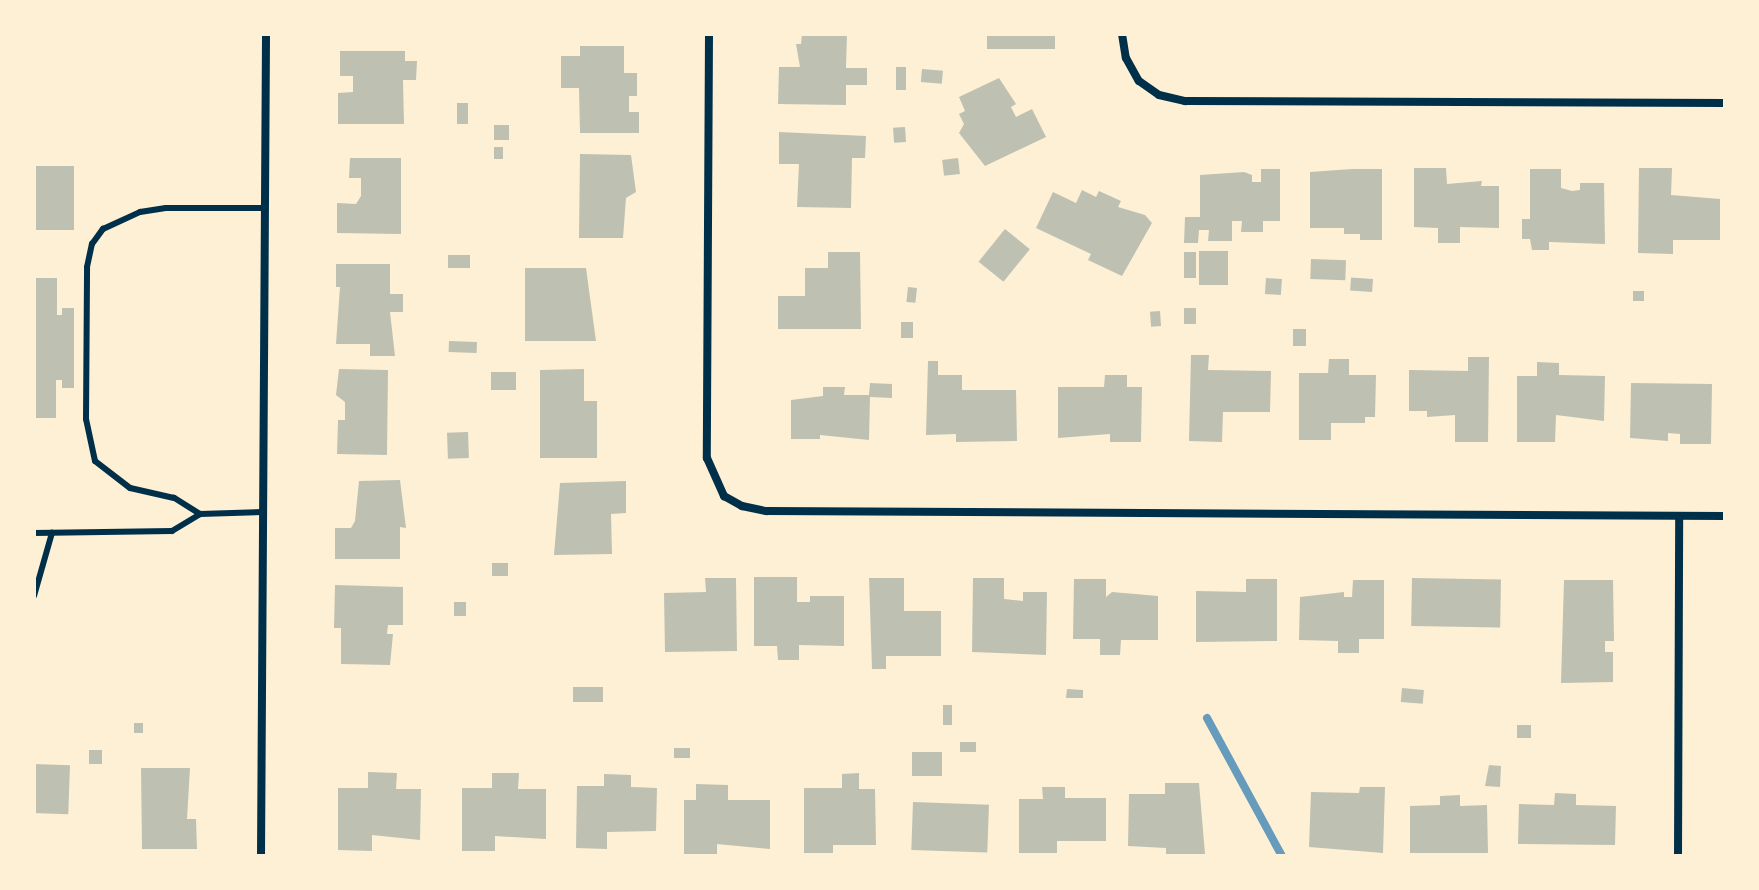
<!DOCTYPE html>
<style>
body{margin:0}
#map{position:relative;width:1759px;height:890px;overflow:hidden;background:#fdf0d5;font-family:Barlow,sans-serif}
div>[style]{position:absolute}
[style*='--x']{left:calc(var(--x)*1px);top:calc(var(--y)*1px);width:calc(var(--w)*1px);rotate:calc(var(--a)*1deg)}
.stream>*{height:8px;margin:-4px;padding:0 4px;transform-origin:4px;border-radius:4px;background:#669bbc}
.building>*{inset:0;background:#bec0b2;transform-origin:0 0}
.service>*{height:6px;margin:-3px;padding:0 3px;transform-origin:3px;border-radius:3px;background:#003049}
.minor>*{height:8px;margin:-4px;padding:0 4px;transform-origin:4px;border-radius:4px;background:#003049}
span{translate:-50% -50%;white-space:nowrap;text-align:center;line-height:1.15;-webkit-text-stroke:7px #fdf0d5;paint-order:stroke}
.frame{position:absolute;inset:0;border:36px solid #fdf0d5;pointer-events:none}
</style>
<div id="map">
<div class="stream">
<i style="--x:1207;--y:718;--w:157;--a:61.5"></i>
</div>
<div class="building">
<i style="clip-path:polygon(802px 34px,847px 34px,846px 68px,867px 68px,867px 85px,846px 85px,846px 105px,778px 104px,779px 67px,800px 67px,796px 44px,801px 44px)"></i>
<i style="left:987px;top:34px;width:68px;height:15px"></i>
<i style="clip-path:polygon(580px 46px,624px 46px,624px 73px,637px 73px,637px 96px,629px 96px,629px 112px,639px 112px,639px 133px,580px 133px,579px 88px,561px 88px,561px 56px,580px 56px)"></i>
<i style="clip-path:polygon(340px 51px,405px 51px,405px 61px,417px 61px,416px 80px,403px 80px,404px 124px,338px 124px,338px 93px,353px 92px,353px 76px,340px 76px)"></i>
<i style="left:896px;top:67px;width:10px;height:23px"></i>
<i style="left:922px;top:69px;width:21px;height:13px;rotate:5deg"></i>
<i style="clip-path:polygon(999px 78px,1016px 104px,1011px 107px,1016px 117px,1032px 109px,1046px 137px,985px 166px,959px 133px,964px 124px,959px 114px,965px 111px,959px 97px)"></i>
<i style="left:457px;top:103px;width:11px;height:21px"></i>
<i style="left:494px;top:125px;width:15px;height:15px"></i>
<i style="left:905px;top:127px;width:15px;height:12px;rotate:86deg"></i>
<i style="clip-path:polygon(779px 132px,866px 136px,865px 158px,852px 158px,851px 208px,797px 207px,799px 164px,779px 164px)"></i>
<i style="left:494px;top:147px;width:9px;height:12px"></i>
<i style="clip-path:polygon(580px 154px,631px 155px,636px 192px,626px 198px,623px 238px,579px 238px)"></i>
<i style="clip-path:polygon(350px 158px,401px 158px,401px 234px,337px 233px,337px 203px,356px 204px,361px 196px,361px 178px,349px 178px)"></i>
<i style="left:958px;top:158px;width:16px;height:16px;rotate:83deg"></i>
<i style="left:34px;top:166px;width:40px;height:64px"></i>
<i style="clip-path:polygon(1414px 168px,1446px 168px,1447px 184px,1482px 181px,1481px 186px,1499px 186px,1499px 228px,1460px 227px,1460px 243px,1438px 243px,1438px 228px,1414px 227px)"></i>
<i style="clip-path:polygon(1639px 168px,1672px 168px,1671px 195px,1720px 199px,1720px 240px,1673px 240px,1673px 254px,1638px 253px)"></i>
<i style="clip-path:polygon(1261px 169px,1280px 169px,1280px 221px,1263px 221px,1263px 232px,1241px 232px,1242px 221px,1232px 221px,1232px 241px,1208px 241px,1209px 230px,1199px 230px,1198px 243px,1184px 243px,1185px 217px,1200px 217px,1200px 175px,1244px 172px,1252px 175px,1252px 182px,1261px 182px)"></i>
<i style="clip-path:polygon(1352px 169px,1382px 169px,1382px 240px,1360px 240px,1360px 234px,1344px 234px,1344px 228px,1310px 228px,1310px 172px)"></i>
<i style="clip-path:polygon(1530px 169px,1561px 169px,1561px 188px,1572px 191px,1580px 190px,1580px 183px,1604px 183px,1605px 244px,1549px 242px,1549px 250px,1532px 250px,1530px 239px,1522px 239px,1522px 219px,1530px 219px)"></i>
<i style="clip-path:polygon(1082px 190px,1096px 197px,1099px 191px,1121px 201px,1118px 207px,1145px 215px,1152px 223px,1122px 276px,1088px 260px,1091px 254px,1036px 228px,1053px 192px,1076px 203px)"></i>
<i style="left:1005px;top:229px;width:32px;height:42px;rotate:39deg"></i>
<i style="left:1199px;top:251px;width:29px;height:34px"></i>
<i style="clip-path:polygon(828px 252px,860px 252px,861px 329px,778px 329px,778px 296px,805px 296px,805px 268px,828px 268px)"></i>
<i style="left:1184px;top:252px;width:12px;height:26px"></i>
<i style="left:448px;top:255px;width:22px;height:13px"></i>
<i style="left:1311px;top:259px;width:35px;height:20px;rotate:2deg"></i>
<i style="clip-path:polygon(336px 264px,390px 264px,390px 294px,403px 294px,403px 312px,390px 312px,395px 356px,370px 356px,370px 344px,336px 344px,340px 287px,336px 287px)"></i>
<i style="clip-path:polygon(525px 268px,586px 268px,596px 341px,525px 341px)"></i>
<i style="clip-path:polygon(34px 278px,57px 278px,57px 315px,62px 315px,62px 308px,74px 308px,74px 388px,62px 388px,62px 380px,56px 380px,56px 418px,34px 418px)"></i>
<i style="left:1266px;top:278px;width:16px;height:16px;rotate:4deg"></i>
<i style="left:1373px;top:279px;width:13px;height:22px;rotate:94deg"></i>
<i style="left:908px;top:287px;width:9px;height:15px;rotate:6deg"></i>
<i style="left:1633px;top:291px;width:11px;height:10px"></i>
<i style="left:1184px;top:308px;width:12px;height:16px"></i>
<i style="left:1160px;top:311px;width:15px;height:10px;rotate:86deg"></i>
<i style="left:901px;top:322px;width:12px;height:16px"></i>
<i style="left:1293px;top:329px;width:13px;height:17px"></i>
<i style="left:449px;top:341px;width:28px;height:11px;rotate:2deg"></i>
<i style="clip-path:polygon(1191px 355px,1209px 355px,1208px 370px,1271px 371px,1270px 412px,1223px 412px,1222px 442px,1189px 441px)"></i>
<i style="clip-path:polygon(1468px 357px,1489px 357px,1488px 442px,1455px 442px,1455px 415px,1427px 417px,1427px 411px,1409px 411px,1409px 370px,1468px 371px)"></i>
<i style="clip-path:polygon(1329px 359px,1349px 359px,1349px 375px,1376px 375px,1375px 417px,1365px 417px,1365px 423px,1331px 423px,1331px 440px,1299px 440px,1299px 373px,1328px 373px)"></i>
<i style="clip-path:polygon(928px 361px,938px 361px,938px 375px,962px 375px,962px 390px,1016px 390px,1017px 441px,956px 442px,956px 434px,926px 435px)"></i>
<i style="clip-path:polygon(1537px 362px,1559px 363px,1559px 375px,1605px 376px,1604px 421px,1556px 415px,1555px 442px,1517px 442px,1517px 376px,1537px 376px)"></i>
<i style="clip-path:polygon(339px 369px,388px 370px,387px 455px,337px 454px,338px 420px,345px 420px,345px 402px,336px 395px)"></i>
<i style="clip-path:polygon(584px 369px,584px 401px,597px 401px,597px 458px,540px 458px,540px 370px)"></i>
<i style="left:491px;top:372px;width:25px;height:18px"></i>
<i style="clip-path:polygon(1105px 375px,1127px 375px,1127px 387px,1142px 387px,1141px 442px,1110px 442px,1110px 434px,1058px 438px,1058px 387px,1104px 387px)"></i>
<i style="clip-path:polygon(870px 383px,892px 384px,892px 398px,870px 397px,869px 440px,820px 435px,820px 439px,791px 439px,791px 400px,823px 396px,823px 387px,845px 387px,844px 395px,869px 395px)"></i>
<i style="clip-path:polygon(1631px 383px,1712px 384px,1711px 444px,1680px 444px,1680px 434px,1668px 433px,1668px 441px,1630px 438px)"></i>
<i style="left:468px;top:432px;width:26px;height:21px;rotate:88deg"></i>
<i style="clip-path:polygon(400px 480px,406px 528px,400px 527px,400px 559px,335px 559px,335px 528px,351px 528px,355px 521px,359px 481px)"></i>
<i style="clip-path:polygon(626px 481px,626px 513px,611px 514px,612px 554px,554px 555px,560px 483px)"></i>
<i style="left:492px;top:563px;width:16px;height:13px"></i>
<i style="clip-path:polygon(754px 577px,797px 577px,797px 602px,810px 602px,810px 596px,844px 596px,844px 646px,799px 645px,799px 660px,778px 660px,777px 646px,754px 646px)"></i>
<i style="clip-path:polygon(705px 578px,736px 578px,737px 651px,665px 652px,664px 593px,706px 592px)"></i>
<i style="clip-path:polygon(869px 578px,904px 578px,904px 611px,941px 611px,941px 656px,886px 656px,886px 669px,872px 669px)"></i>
<i style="clip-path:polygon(973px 578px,1004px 578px,1004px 599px,1023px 601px,1023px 592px,1047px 592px,1046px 655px,972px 652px)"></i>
<i style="left:1412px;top:578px;width:89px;height:48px;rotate:1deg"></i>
<i style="clip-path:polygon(1074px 579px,1106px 579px,1106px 597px,1112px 592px,1158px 596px,1158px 640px,1121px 640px,1120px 655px,1100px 655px,1100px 639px,1073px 639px)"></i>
<i style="clip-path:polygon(1246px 579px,1277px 579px,1277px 641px,1196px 642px,1196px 591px,1246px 592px)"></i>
<i style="clip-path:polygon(1353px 580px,1384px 580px,1384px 639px,1359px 639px,1359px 653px,1338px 653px,1338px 641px,1299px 640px,1300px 597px,1344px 592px,1344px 597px,1352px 597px)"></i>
<i style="clip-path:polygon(1564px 580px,1613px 580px,1614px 641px,1605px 641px,1605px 652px,1613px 652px,1613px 682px,1561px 683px)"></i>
<i style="clip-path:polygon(335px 585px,403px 587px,403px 625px,388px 625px,387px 634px,393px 634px,390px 665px,341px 664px,341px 628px,334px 628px)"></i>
<i style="left:454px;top:602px;width:12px;height:14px"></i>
<i style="left:603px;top:687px;width:15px;height:30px;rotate:90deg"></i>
<i style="left:1402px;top:688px;width:22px;height:14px;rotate:5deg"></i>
<i style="clip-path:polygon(1067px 689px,1083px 690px,1083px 698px,1066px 698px)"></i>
<i style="left:943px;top:705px;width:9px;height:20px"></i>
<i style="left:134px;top:723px;width:9px;height:10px"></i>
<i style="left:1517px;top:725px;width:14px;height:13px"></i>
<i style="left:960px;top:742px;width:16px;height:10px"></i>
<i style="left:690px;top:748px;width:10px;height:16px;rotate:90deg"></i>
<i style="left:89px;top:750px;width:13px;height:14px"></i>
<i style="left:942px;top:752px;width:24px;height:30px;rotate:90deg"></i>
<i style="left:34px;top:764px;width:36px;height:49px;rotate:2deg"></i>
<i style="clip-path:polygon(1489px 765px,1501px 766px,1500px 787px,1485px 786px)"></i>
<i style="clip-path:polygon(141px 768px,190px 768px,187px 819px,196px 819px,197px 849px,142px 849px)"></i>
<i style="clip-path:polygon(368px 772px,397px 773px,396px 789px,421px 789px,420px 840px,372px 835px,372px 851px,338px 850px,338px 788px,368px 788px)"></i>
<i style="clip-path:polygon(492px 773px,519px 773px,518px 789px,546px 789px,546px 839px,495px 836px,495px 851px,462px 851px,462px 788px,492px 788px)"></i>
<i style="clip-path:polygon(859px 773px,859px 789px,875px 789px,876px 845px,833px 845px,833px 853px,804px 853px,804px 788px,842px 788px,842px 774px)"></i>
<i style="clip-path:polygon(604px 774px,631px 775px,631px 787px,657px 788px,656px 831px,607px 832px,607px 849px,576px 848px,577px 786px,604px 786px)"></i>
<i style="clip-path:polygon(1165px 783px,1199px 783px,1205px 854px,1166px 854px,1166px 848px,1128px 846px,1129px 794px,1165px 794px)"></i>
<i style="clip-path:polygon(696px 784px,728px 785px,728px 800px,770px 800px,770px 849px,717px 844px,717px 855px,684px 855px,684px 800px,696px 800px)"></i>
<i style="clip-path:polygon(1042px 787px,1065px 787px,1065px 798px,1106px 798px,1106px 841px,1057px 841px,1057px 853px,1019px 853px,1019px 799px,1043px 799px)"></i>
<i style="clip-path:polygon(1360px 787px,1385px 787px,1383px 853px,1309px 847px,1311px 792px,1359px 793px)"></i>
<i style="clip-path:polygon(1555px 793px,1576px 794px,1576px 805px,1616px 806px,1615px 845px,1518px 844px,1519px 804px,1554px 805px)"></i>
<i style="clip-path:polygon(1460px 795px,1460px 806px,1487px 805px,1488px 853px,1410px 853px,1410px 806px,1440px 805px,1440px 796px)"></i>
<i style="left:913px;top:802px;width:76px;height:48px;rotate:2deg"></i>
</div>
<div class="service">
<i style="--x:263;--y:512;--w:63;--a:178.2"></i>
<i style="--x:200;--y:514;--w:31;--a:-148"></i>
<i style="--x:174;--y:498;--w:45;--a:-167.2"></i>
<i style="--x:130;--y:488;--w:44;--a:-142.4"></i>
<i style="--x:95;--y:461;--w:43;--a:-102.1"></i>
<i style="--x:86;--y:419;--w:152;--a:-89.6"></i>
<i style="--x:87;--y:267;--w:24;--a:-78"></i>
<i style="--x:92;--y:244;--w:19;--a:-54"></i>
<i style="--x:103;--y:229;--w:41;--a:-24.7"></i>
<i style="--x:140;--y:212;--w:26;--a:-9"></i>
<i style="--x:166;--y:208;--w:98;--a:0"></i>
<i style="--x:34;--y:533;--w:138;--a:-0.8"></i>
<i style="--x:172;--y:531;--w:33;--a:-31"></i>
<i style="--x:34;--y:596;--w:66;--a:-74.1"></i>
</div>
<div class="minor">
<i style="--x:709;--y:34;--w:424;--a:90.3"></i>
<i style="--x:707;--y:458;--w:42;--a:65.9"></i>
<i style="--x:724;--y:496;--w:21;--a:29"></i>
<i style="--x:742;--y:506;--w:25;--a:12"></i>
<i style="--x:766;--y:511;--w:959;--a:0.3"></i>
<i style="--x:1122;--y:34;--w:24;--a:81"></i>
<i style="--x:1126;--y:58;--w:26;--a:61"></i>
<i style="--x:1139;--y:81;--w:24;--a:35"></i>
<i style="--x:1159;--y:95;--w:27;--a:13"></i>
<i style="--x:1185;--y:101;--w:540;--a:0.21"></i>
<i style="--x:261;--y:856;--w:822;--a:-89.65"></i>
<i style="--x:1678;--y:856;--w:340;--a:-89.8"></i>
</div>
<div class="frame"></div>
</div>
